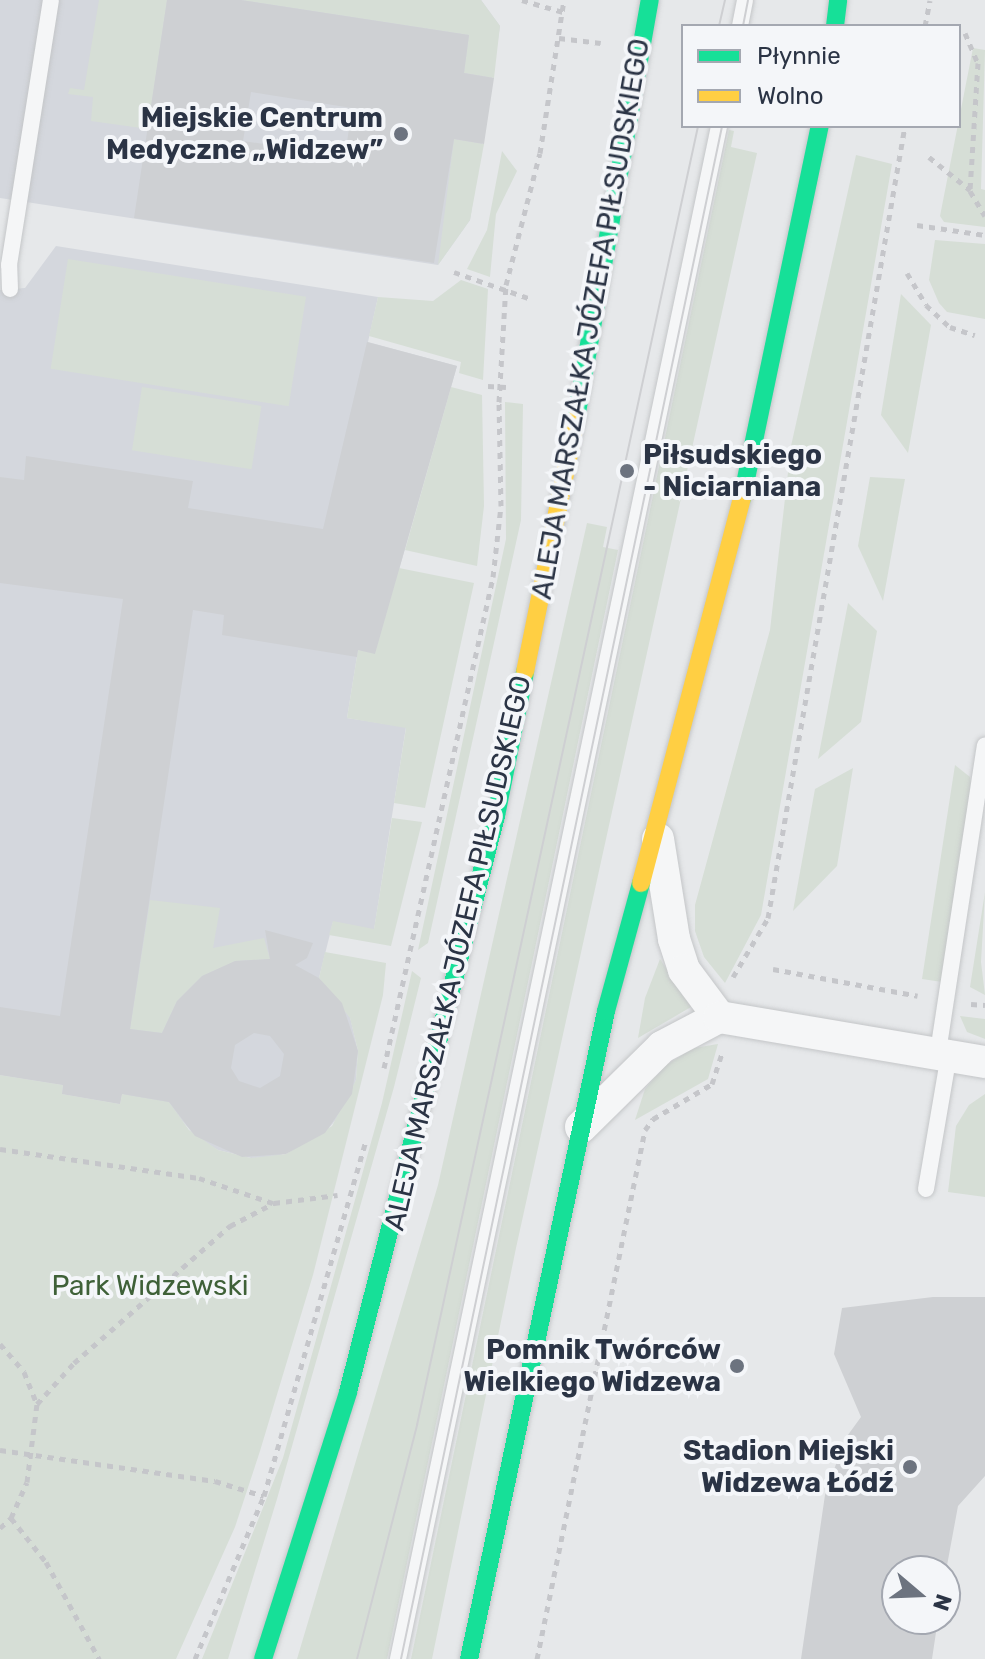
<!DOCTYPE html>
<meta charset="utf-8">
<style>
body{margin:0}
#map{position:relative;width:985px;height:1659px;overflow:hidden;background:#e6e8ea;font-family:Rubik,sans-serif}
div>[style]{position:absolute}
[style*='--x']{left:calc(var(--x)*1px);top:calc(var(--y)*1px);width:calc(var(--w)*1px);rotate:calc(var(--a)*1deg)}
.built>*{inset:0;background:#d4d7dd}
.green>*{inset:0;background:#d6ded6;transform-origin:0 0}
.building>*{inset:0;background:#ced0d3}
.path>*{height:5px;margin-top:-2.5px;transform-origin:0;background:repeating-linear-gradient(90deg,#c5c6ca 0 6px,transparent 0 12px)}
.roads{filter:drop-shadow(0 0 2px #c4c6c8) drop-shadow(0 0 2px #c4c6c8)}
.lane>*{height:16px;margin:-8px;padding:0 8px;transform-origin:8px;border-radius:8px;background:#f5f6f7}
.street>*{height:32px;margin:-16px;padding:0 16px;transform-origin:16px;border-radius:16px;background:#f5f6f7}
.fast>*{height:18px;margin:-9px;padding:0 9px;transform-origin:9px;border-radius:9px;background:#16e098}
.slow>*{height:18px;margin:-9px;padding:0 9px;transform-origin:9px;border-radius:9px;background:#ffcf43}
.tram>*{height:2px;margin:-1px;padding:0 1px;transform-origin:1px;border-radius:1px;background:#cecfd2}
.dots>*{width:22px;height:22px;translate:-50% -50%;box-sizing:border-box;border:4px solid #f4f6f9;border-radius:50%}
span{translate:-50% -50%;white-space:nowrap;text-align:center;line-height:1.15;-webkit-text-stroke:8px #f4f6f9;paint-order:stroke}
.poi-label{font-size:28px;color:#2b3445;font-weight:700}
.right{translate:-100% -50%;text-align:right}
.left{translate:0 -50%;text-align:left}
.street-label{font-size:28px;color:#2b3445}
.park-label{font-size:28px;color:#3f6138}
.legend{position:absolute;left:681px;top:24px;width:280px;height:104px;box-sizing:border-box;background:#f4f6f9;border:2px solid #a4a8b1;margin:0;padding:10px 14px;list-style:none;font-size:24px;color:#2b3445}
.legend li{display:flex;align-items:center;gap:16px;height:40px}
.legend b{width:40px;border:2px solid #a4a8b1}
.north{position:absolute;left:881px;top:1555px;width:80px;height:80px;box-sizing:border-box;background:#f4f6f9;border:2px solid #a4a8b1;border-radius:50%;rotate:109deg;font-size:22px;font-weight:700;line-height:32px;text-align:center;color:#2b3445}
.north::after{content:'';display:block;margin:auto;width:28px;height:36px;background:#6c737f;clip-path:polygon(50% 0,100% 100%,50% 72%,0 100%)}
</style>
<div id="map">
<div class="built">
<i style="clip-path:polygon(0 0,481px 0,500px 26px,470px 220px,438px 265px,0 198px)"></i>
<i style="clip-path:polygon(56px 246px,378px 297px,368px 342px,457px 366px,375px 654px,358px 650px,347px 718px,406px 727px,374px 930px,333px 922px,319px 978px,350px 1017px,358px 1051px,356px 1080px,346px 1107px,325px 1133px,277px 1157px,251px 1158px,218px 1150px,195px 1136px,172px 1109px,122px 1094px,120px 1104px,62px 1094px,63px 1085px,0 1075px,0 290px,25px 288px)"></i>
</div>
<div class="green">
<i style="clip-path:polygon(99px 0,167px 0,148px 129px,91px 121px,93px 97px,68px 94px,70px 88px,84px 90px)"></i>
<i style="clip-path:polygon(241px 0,481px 0,500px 26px,494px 78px,464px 73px,469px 35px)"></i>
<i style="clip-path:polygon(973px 48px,985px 50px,981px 189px,985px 190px,985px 227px,944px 222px,940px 216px)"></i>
<i style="clip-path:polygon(729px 130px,734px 131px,731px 147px,757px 153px,516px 1248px,432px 1659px,411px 1659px)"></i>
<i style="clip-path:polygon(454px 139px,484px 144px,470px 220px,438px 265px)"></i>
<i style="clip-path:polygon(502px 151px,517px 171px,496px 214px,490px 277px,467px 269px,487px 230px)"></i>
<i style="clip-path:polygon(856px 155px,892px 164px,761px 915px,725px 983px,704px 957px,695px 931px,695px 905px,770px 630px,791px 446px)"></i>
<i style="clip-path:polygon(935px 240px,985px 244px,985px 319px,947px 312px,939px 303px,929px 280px)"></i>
<i style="left:68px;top:259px;width:241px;height:111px;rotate:9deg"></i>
<i style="clip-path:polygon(461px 280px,488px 289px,483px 380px,459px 373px,461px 362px,369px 336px,378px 297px,433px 301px)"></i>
<i style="clip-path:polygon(901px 294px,931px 325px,908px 453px,881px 415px)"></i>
<i style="left:142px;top:387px;width:121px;height:64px;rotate:9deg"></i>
<i style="clip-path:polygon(451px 387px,482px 395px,484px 506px,477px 566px,405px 550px)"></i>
<i style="clip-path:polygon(505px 402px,523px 404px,521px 520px,428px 943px,418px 950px,506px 539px)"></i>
<i style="clip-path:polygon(870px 477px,905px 479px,883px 601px,858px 546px)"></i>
<i style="clip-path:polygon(587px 523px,607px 527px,603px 547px,618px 550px,387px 1659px,297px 1659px,438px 1185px)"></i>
<i style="clip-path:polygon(399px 568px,474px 583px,425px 808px,394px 803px,406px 728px,347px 718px,358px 650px,375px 653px)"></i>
<i style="clip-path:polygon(848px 603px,877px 631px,861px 722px,818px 759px)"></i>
<i style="clip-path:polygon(955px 765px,970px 777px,971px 789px,942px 982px,922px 979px)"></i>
<i style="clip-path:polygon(853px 768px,837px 866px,793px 911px,815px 789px)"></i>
<i style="clip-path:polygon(392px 818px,422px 822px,391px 946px,329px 935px,333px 921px,374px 929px)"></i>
<i style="clip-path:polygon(985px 892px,981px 962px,985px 995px,970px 987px)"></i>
<i style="clip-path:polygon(150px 900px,220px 908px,213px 948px,264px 938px,270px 959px,236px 961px,202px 976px,177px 1001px,162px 1033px,130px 1029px)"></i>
<i style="clip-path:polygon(325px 952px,386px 963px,383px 995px,313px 1275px,260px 1451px,235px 1527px,176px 1659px,0 1659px,0 1075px,63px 1085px,62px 1094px,120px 1104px,122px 1094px,169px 1102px,189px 1130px,218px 1150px,251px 1158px,286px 1154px,332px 1126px,356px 1080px,358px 1051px,350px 1018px,319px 978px)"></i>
<i style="clip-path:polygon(660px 959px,691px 1007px,638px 1038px,645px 998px)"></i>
<i style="clip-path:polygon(412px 971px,421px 978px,394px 1087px,277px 1499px,228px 1659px,202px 1659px,283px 1458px,382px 1103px)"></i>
<i style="clip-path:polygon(960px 1016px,985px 1019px,985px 1039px,967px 1032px)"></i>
<i style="clip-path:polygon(718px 1044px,708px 1079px,635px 1120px,645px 1089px,666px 1065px,694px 1048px)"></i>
<i style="clip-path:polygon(985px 1094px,985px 1197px,948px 1192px,956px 1126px,969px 1105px)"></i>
</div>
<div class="building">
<i style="clip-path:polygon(evenodd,167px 0,241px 0,469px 35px,464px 73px,494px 78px,484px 144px,454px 139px,434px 263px,134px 218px,167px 0,251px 92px,352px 108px,345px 156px,243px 141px,251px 92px)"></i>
<i style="clip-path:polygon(evenodd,367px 342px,457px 366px,375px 654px,358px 650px,357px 657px,222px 635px,224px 615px,193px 610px,130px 1029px,162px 1033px,177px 1001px,202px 976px,235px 961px,270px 959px,265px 930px,313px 943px,307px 958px,295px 965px,319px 978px,342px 1003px,358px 1051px,352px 1094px,325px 1133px,286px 1154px,242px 1157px,195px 1136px,169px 1102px,122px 1094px,120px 1104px,62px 1094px,63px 1085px,0 1075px,0 1007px,60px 1016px,123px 599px,0 583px,0 477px,24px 480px,26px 456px,193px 481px,188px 508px,323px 529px,367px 342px,254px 1033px,270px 1036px,284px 1054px,280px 1076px,260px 1088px,239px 1081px,231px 1068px,235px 1045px,254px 1033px)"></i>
<i style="clip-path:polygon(933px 1297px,985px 1297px,985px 1476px,958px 1506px,946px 1571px,897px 1571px,897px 1619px,938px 1619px,932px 1659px,801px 1659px,825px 1495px,845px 1439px,861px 1417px,834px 1354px,842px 1308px)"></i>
</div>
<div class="path">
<i style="--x:522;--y:0;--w:43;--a:16.3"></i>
<i style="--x:925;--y:26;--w:26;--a:-79"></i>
<i style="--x:965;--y:33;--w:33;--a:67"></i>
<i style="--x:978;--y:63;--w:128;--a:93.6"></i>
<i style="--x:970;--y:191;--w:29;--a:59"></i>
<i style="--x:559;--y:38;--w:42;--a:6.8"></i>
<i style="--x:929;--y:157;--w:53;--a:38.8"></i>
<i style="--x:917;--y:225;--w:69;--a:8.4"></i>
<i style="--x:454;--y:272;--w:82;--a:19.3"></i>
<i style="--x:907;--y:273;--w:37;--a:59"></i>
<i style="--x:926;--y:305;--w:33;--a:43"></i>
<i style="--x:950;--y:327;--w:26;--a:18"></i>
<i style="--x:488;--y:386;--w:18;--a:3"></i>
<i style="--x:773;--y:969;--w:147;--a:10.5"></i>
<i style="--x:733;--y:977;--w:69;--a:-59.3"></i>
<i style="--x:768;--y:918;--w:804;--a:-80.19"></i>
<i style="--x:971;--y:1004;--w:14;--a:4"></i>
<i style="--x:384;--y:1068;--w:503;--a:-77.48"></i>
<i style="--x:493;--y:577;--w:71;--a:-83.6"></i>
<i style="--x:501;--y:506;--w:104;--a:-91.1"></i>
<i style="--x:499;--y:402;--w:117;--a:-86.6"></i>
<i style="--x:506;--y:285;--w:136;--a:-75.6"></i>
<i style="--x:540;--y:153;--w:155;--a:-81.1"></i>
<i style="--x:0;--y:1149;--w:201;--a:8.3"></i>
<i style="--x:199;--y:1178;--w:78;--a:18.7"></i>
<i style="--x:0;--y:1344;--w:37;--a:49"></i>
<i style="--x:24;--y:1372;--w:35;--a:68"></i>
<i style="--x:0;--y:1450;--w:217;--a:8.2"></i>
<i style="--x:215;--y:1481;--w:51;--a:17"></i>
<i style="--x:11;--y:1518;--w:56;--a:51.5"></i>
<i style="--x:46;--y:1562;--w:111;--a:61.3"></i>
<i style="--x:0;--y:1528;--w:15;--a:-42"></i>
<i style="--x:11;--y:1518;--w:39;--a:-66"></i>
<i style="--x:27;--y:1482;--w:79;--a:-82.7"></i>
<i style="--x:37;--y:1404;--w:55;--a:-47.9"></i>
<i style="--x:74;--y:1363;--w:208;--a:-41.3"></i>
<i style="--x:230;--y:1226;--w:50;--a:-27.6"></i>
<i style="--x:274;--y:1203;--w:64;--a:-7.1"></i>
<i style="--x:195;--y:1659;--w:177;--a:-67.1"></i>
<i style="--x:264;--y:1496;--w:367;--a:-74"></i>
<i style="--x:537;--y:1659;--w:540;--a:-78.46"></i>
<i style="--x:645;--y:1130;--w:14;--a:-54"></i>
<i style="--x:653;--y:1119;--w:69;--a:-30.7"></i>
<i style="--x:712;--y:1084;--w:32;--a:-72"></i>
</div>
<div class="roads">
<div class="lane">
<i style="--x:740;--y:26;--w:26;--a:-79"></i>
<i style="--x:10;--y:289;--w:24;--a:-92"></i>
<i style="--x:9;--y:265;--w:268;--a:-81"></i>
<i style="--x:938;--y:1052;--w:310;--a:-81.3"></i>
<i style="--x:926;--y:1189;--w:137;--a:-80.3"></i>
<i style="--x:398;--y:1659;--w:1566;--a:-78.17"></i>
</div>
<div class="street">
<i style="--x:658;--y:839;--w:101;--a:80.9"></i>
<i style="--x:674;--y:939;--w:33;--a:72"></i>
<i style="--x:684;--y:970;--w:59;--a:53.3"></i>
<i style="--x:581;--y:1127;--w:114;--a:-44.6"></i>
<i style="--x:662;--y:1047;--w:64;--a:-27.8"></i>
<i style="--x:719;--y:1017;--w:270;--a:9.6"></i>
</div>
<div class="fast">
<i style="--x:835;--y:26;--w:26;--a:-83"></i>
<i style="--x:576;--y:418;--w:424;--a:-80"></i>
<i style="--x:742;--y:498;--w:380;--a:-78.2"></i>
<i style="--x:263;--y:1659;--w:280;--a:-72.3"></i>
<i style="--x:348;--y:1392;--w:595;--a:-75.59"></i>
<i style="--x:496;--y:816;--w:147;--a:-78.6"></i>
<i style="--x:469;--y:1659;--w:662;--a:-78.06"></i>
<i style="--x:606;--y:1011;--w:133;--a:-74.7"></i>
</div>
<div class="slow">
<i style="--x:525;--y:672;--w:259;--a:-78.6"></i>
<i style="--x:641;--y:883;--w:398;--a:-75.3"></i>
</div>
</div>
<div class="tram">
<i style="--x:719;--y:26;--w:27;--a:-77"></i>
<i style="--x:743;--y:26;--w:26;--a:-79"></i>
<i style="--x:357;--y:1659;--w:242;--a:-75.6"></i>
<i style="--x:417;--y:1425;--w:1329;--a:-77.79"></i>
<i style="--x:401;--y:1659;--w:1566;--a:-78.17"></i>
</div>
<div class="dots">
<i style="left:401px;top:134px;background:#6c737f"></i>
<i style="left:627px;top:471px;background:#6c737f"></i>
<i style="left:737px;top:1366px;background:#6c737f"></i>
<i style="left:910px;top:1467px;background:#6c737f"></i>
</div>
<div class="poi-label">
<span class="right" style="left:383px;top:134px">Miejskie Centrum<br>Medyczne „Widzew”</span>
<span class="left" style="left:643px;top:471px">Piłsudskiego<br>- Niciarniana</span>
<span class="right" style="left:721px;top:1366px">Pomnik Twórców<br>Wielkiego Widzewa</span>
<span class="right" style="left:894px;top:1467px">Stadion Miejski<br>Widzewa Łódź</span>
</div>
<div class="street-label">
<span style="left:591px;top:319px;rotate:-80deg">ALEJA MARSZAŁKA JÓZEFA PIŁSUDSKIEGO</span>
<span style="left:458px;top:953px;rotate:-77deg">ALEJA MARSZAŁKA JÓZEFA PIŁSUDSKIEGO</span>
</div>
<div class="park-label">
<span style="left:150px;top:1286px">Park Widzewski</span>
</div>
<ul class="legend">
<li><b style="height:10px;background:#16e098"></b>Płynnie</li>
<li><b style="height:10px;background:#ffcf43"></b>Wolno</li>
</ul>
<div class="north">N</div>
</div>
